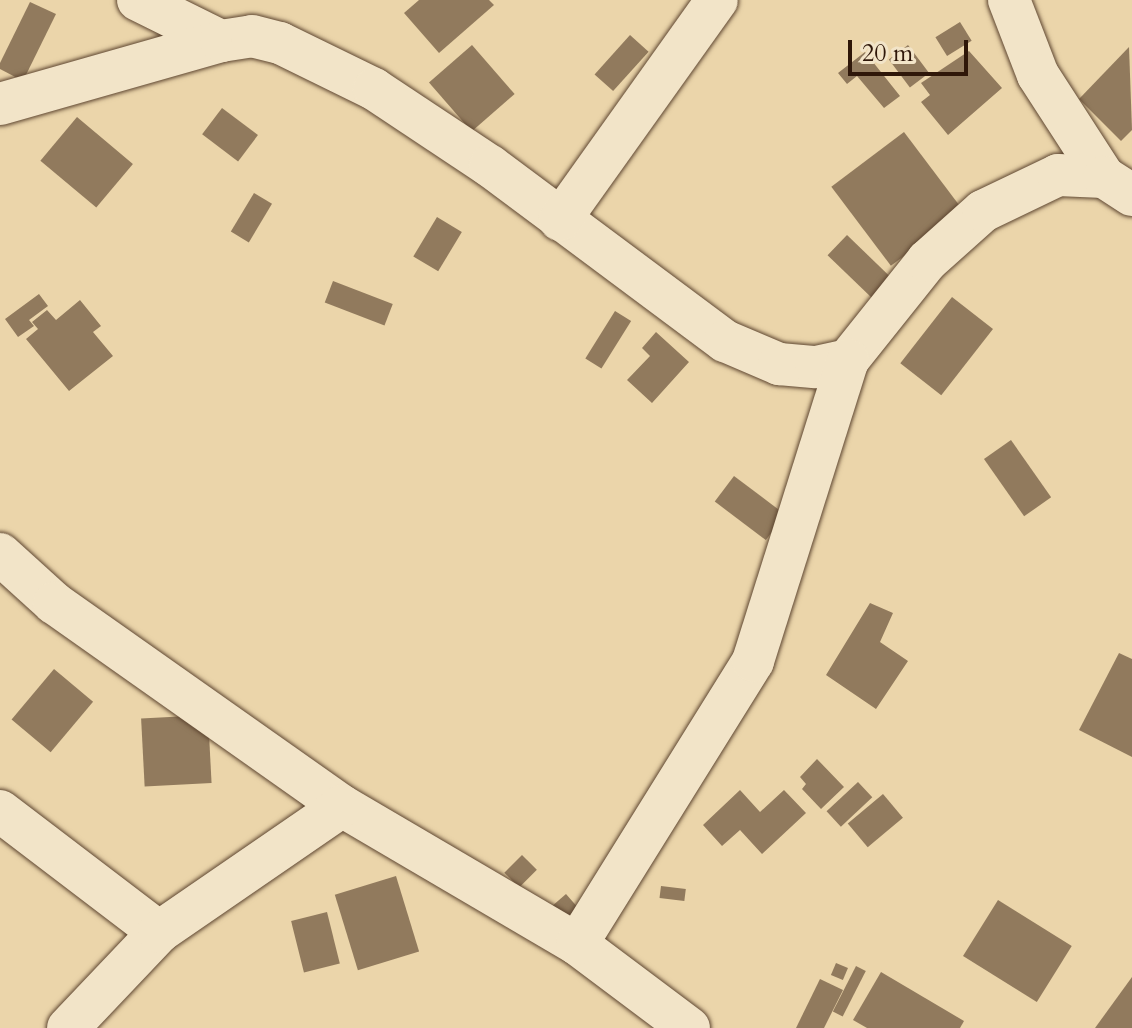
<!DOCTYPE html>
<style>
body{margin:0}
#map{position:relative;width:1132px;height:1028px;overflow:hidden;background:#ebd5aa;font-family:Cardo,serif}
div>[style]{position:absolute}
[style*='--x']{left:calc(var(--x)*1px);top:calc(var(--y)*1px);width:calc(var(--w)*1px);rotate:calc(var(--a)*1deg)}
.building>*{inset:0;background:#917a5d;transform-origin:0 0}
.roads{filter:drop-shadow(0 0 2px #5e4631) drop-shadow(0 0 2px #5e4631)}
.minor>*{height:42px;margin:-21px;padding:0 21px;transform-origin:21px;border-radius:21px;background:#f2e4c8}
span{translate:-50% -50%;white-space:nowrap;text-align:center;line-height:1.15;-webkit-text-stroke:7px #f2e4c8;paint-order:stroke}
.scale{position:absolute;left:848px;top:40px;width:120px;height:36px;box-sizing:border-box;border:4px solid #2f1709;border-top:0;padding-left:10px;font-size:24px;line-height:28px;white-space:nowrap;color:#2f1709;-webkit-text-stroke:6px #f2e4c8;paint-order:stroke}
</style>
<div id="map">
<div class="building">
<i style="clip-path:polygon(419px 0,489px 0,494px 5px,439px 53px,404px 13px)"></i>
<i style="clip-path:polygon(30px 2px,56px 14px,23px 81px,0 69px,0 63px)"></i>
<i style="left:960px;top:22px;width:22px;height:29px;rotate:58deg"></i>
<i style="left:630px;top:35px;width:25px;height:53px;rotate:42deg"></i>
<i style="left:472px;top:45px;width:65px;height:57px;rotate:49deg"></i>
<i style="left:908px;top:45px;width:35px;height:24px;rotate:53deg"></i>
<i style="clip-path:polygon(1129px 47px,1132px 130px,1121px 141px,1079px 99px)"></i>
<i style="clip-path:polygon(969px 51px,1002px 88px,948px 135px,921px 102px,930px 95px,921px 83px)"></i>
<i style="clip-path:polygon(865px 52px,900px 96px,884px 108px,857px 76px,847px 84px,838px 73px)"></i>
<i style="left:222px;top:108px;width:45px;height:33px;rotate:37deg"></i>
<i style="left:77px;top:117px;width:73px;height:57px;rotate:40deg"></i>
<i style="left:904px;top:132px;width:99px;height:91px;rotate:53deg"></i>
<i style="left:254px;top:193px;width:21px;height:45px;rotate:31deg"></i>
<i style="left:437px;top:217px;width:29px;height:46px;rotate:31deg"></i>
<i style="left:847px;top:235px;width:69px;height:28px;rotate:44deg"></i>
<i style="left:333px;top:281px;width:64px;height:23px;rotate:21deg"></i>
<i style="clip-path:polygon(39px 294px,48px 306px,29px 320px,34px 326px,18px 337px,5px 319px)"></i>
<i style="left:952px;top:297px;width:52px;height:84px;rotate:38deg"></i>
<i style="clip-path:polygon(80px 300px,101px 326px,93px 332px,113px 356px,69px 391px,26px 339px,38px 329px,32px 322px,47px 310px,56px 320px)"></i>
<i style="left:615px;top:311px;width:19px;height:56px;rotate:32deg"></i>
<i style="clip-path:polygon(656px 332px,689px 362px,652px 403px,627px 380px,650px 356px,642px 348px)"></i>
<i style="left:1011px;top:440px;width:70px;height:33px;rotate:55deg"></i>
<i style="left:734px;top:476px;width:64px;height:32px;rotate:37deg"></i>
<i style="clip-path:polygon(870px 603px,893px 613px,880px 642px,908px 661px,876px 709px,826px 675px)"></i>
<i style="clip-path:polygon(1119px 653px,1132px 659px,1132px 757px,1079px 730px)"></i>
<i style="left:54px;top:669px;width:51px;height:66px;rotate:40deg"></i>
<i style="left:208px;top:715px;width:68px;height:67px;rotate:87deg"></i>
<i style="clip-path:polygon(817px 759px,844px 787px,821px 809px,802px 789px,806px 784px,800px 777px)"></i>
<i style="left:858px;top:782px;width:21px;height:43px;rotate:47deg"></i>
<i style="clip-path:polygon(740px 790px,760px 812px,784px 790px,806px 813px,762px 854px,740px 830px,722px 846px,703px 825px)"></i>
<i style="left:883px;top:794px;width:31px;height:46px;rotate:50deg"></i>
<i style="left:522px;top:855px;width:21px;height:25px;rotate:45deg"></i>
<i style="left:396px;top:876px;width:79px;height:64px;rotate:73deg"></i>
<i style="left:661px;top:886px;width:25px;height:12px;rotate:7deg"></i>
<i style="left:566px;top:894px;width:18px;height:23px;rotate:49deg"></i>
<i style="left:998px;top:900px;width:87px;height:66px;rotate:32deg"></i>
<i style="left:327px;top:912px;width:53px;height:37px;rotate:76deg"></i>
<i style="left:836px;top:963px;width:13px;height:13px;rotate:23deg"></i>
<i style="left:856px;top:966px;width:11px;height:51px;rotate:27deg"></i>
<i style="clip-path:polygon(881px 972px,964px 1021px,960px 1028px,867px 1028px,853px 1020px)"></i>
<i style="clip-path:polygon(1132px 977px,1132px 1028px,1095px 1028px)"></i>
<i style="clip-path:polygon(820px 979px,843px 990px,824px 1028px,796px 1028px)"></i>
</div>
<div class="roads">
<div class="minor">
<i style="--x:138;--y:0;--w:93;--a:26.3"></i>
<i style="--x:1009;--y:0;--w:80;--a:68.9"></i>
<i style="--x:1038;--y:75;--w:121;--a:57.1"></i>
<i style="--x:0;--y:104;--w:230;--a:-15.9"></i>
<i style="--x:221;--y:41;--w:31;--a:-9"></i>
<i style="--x:252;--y:36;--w:29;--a:14"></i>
<i style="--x:280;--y:43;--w:105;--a:26.1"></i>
<i style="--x:374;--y:89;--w:139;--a:33.6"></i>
<i style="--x:490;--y:166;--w:293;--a:36.7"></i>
<i style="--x:725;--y:341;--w:59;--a:23.1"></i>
<i style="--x:779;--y:364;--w:37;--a:5"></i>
<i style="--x:816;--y:367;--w:33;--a:-12"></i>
<i style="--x:848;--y:360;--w:127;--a:-51.4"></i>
<i style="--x:927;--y:261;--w:75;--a:-41.8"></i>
<i style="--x:983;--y:211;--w:83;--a:-25.6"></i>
<i style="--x:1058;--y:175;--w:46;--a:2.5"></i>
<i style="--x:1104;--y:177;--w:33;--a:33"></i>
<i style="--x:560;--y:220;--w:270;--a:-54.5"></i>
<i style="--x:0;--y:554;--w:73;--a:42.2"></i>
<i style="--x:54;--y:603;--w:352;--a:35.2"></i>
<i style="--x:342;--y:806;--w:273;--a:30.4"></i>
<i style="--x:577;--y:944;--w:140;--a:36.9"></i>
<i style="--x:0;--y:811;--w:200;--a:37.3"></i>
<i style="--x:577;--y:944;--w:333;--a:-58.1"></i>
<i style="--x:753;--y:661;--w:316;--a:-72.5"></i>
<i style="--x:68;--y:1028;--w:132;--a:-46.5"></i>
<i style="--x:159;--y:932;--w:222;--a:-34.5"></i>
</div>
</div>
<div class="scale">20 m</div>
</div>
